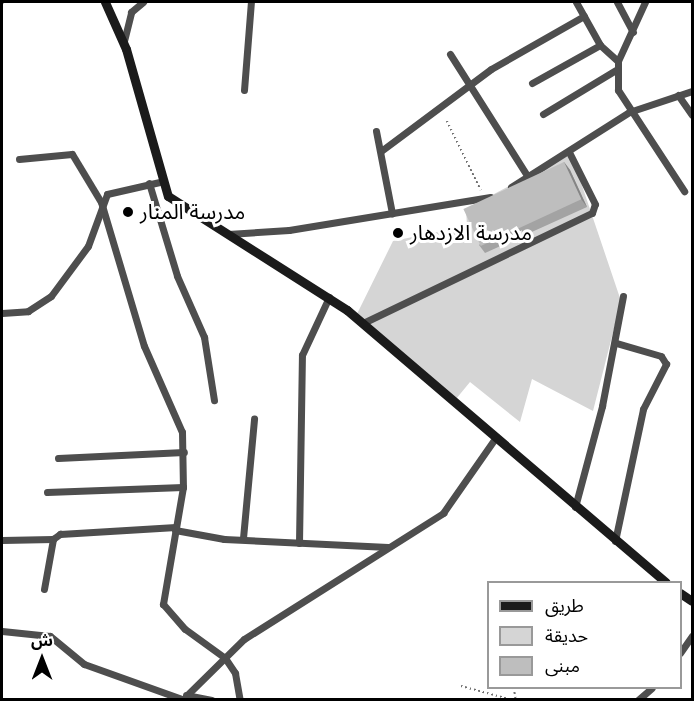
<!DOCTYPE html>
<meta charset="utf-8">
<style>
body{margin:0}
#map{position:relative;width:694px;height:701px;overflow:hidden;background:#fff;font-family:Helvetica,"Noto Sans Arabic",sans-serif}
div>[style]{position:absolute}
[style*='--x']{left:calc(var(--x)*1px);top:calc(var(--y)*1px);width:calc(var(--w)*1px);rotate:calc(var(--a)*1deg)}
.green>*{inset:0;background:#d5d5d5}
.path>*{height:1.5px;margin-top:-0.75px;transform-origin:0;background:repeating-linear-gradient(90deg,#707070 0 1.5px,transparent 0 4.5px)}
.street>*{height:7px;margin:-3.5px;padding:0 3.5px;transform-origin:3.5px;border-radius:3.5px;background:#4e4e4e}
.secondary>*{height:9px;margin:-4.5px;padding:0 4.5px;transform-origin:4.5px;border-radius:4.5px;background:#1b1b1b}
.wall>*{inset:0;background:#a3a3a3}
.shaded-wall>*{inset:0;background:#858585}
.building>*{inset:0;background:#bebebe;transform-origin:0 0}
.dots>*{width:16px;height:16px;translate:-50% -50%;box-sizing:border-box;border:3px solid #fff;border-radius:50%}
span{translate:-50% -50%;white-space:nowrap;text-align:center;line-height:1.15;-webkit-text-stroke:6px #fff;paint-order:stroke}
.poi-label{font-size:21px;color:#000}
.left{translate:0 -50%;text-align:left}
.frame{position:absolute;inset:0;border:3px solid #000;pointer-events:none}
.legend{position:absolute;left:487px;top:581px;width:195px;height:108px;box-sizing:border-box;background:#fff;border:2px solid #999;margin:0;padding:8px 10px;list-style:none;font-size:18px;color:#000}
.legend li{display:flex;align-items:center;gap:12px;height:30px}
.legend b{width:30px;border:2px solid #999}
.north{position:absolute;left:12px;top:629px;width:60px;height:60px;-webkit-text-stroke:4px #fff;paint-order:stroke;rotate:0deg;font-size:16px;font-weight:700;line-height:24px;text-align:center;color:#000}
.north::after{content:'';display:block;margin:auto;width:21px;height:27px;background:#000;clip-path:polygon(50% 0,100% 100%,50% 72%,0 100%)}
</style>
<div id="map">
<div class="green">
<i style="clip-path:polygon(571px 153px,621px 301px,593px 411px,532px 379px,520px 422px,470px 382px,456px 399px,356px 316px,393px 241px,467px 226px,466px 209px)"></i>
</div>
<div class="path">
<i style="--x:2;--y:4;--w:2;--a:-63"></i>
<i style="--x:447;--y:121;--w:77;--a:63.8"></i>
<i style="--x:461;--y:686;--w:54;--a:15.1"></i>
<i style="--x:514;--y:688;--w:12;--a:81"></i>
</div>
<div class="street">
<i style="--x:576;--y:2;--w:49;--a:60.8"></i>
<i style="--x:600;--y:45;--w:24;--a:42"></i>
<i style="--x:617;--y:2;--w:34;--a:62"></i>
<i style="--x:645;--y:2;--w:65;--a:114.6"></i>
<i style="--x:618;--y:61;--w:29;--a:90"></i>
<i style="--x:618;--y:90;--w:121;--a:56.8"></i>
<i style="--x:124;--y:41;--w:30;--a:-76"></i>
<i style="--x:131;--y:12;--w:16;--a:-40"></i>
<i style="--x:450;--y:54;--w:146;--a:57.6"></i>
<i style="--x:532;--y:83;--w:78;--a:-29.2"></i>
<i style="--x:244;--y:90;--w:88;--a:-85.5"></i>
<i style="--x:678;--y:95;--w:24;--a:55"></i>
<i style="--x:543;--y:114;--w:85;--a:-31.1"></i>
<i style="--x:376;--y:131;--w:84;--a:79"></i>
<i style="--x:381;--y:151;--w:137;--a:-36.7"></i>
<i style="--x:491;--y:69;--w:107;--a:-29.7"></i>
<i style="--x:19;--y:159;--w:53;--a:-5.4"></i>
<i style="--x:72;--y:154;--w:56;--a:58.9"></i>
<i style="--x:101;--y:202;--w:150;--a:73.4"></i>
<i style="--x:144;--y:346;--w:94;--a:66.2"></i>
<i style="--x:182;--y:432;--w:55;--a:89"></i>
<i style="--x:183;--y:487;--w:119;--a:99.7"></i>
<i style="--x:163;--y:604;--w:33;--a:49"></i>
<i style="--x:185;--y:629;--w:49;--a:35.9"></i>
<i style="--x:225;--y:658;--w:18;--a:56"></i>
<i style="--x:235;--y:673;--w:27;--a:80"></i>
<i style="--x:149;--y:183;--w:97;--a:73.2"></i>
<i style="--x:177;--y:276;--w:67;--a:66.1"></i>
<i style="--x:204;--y:337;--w:64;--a:81"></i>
<i style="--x:511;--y:187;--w:140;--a:-32.4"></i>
<i style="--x:629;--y:112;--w:66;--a:-18.4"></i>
<i style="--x:228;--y:234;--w:61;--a:-3.8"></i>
<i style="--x:289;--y:230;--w:204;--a:-9.3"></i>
<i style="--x:2;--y:313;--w:26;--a:-4"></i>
<i style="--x:28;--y:311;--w:27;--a:-33"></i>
<i style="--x:51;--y:296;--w:62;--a:-53.5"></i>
<i style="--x:88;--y:246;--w:55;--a:-69.9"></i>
<i style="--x:107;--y:194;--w:54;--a:-12.8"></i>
<i style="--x:363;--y:323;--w:254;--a:-25.7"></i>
<i style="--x:592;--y:213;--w:9;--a:-72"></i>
<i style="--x:595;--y:204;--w:58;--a:-116.6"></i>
<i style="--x:58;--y:458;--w:126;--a:-2.7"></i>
<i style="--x:47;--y:492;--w:136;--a:-2.1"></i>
<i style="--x:575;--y:507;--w:105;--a:-75"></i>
<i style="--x:602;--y:406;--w:112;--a:-79.2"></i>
<i style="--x:175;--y:530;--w:50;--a:10.4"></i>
<i style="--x:224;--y:539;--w:164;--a:2.8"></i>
<i style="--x:243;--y:538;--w:120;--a:-84.7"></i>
<i style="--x:2;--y:540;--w:51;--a:-1.1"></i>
<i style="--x:615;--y:541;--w:135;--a:-78"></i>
<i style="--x:643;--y:409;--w:51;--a:-62.9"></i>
<i style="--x:666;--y:364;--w:9;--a:-122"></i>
<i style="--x:661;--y:356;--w:47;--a:-163.9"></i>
<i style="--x:299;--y:543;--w:188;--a:-89.1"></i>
<i style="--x:302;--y:355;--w:64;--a:-65"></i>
<i style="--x:44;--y:589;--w:51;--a:-79.8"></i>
<i style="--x:53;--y:539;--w:9;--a:-36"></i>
<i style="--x:60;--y:534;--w:116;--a:-3.5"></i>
<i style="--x:2;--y:631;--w:48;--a:5.9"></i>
<i style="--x:50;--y:636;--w:44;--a:39.5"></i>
<i style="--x:84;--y:664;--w:104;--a:19.7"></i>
<i style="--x:680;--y:653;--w:21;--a:-55"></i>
<i style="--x:188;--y:694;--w:78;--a:-44.5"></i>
<i style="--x:244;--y:639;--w:236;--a:-32.3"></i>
<i style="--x:443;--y:513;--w:93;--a:-55.1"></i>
<i style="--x:186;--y:695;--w:26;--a:11"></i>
<i style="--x:638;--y:700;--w:18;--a:-41"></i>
</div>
<div class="secondary">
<i style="--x:105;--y:2;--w:51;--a:65.9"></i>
<i style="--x:126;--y:49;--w:153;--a:74.1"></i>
<i style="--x:168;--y:196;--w:212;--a:32.5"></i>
<i style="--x:347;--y:310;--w:419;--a:40.5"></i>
<i style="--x:680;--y:593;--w:14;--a:34"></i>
</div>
<div class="wall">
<i style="clip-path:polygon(564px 162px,570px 170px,587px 207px,485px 253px,479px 245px)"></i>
</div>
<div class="shaded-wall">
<i style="clip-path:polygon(564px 162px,570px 170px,587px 207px,581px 199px)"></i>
</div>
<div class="building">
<i style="left:564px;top:162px;width:41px;height:111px;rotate:65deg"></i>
</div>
<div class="dots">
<i style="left:128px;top:212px;background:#000"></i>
<i style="left:398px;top:233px;background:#000"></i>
</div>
<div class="poi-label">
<span class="left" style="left:140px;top:212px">مدرسة المنار</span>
<span class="left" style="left:410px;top:233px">مدرسة الازدهار</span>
</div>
<div class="frame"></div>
<ul class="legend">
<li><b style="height:8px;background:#1b1b1b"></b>طريق</li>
<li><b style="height:16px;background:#d5d5d5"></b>حديقة</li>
<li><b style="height:16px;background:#bebebe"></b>مبنى</li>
</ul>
<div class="north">ش</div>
</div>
